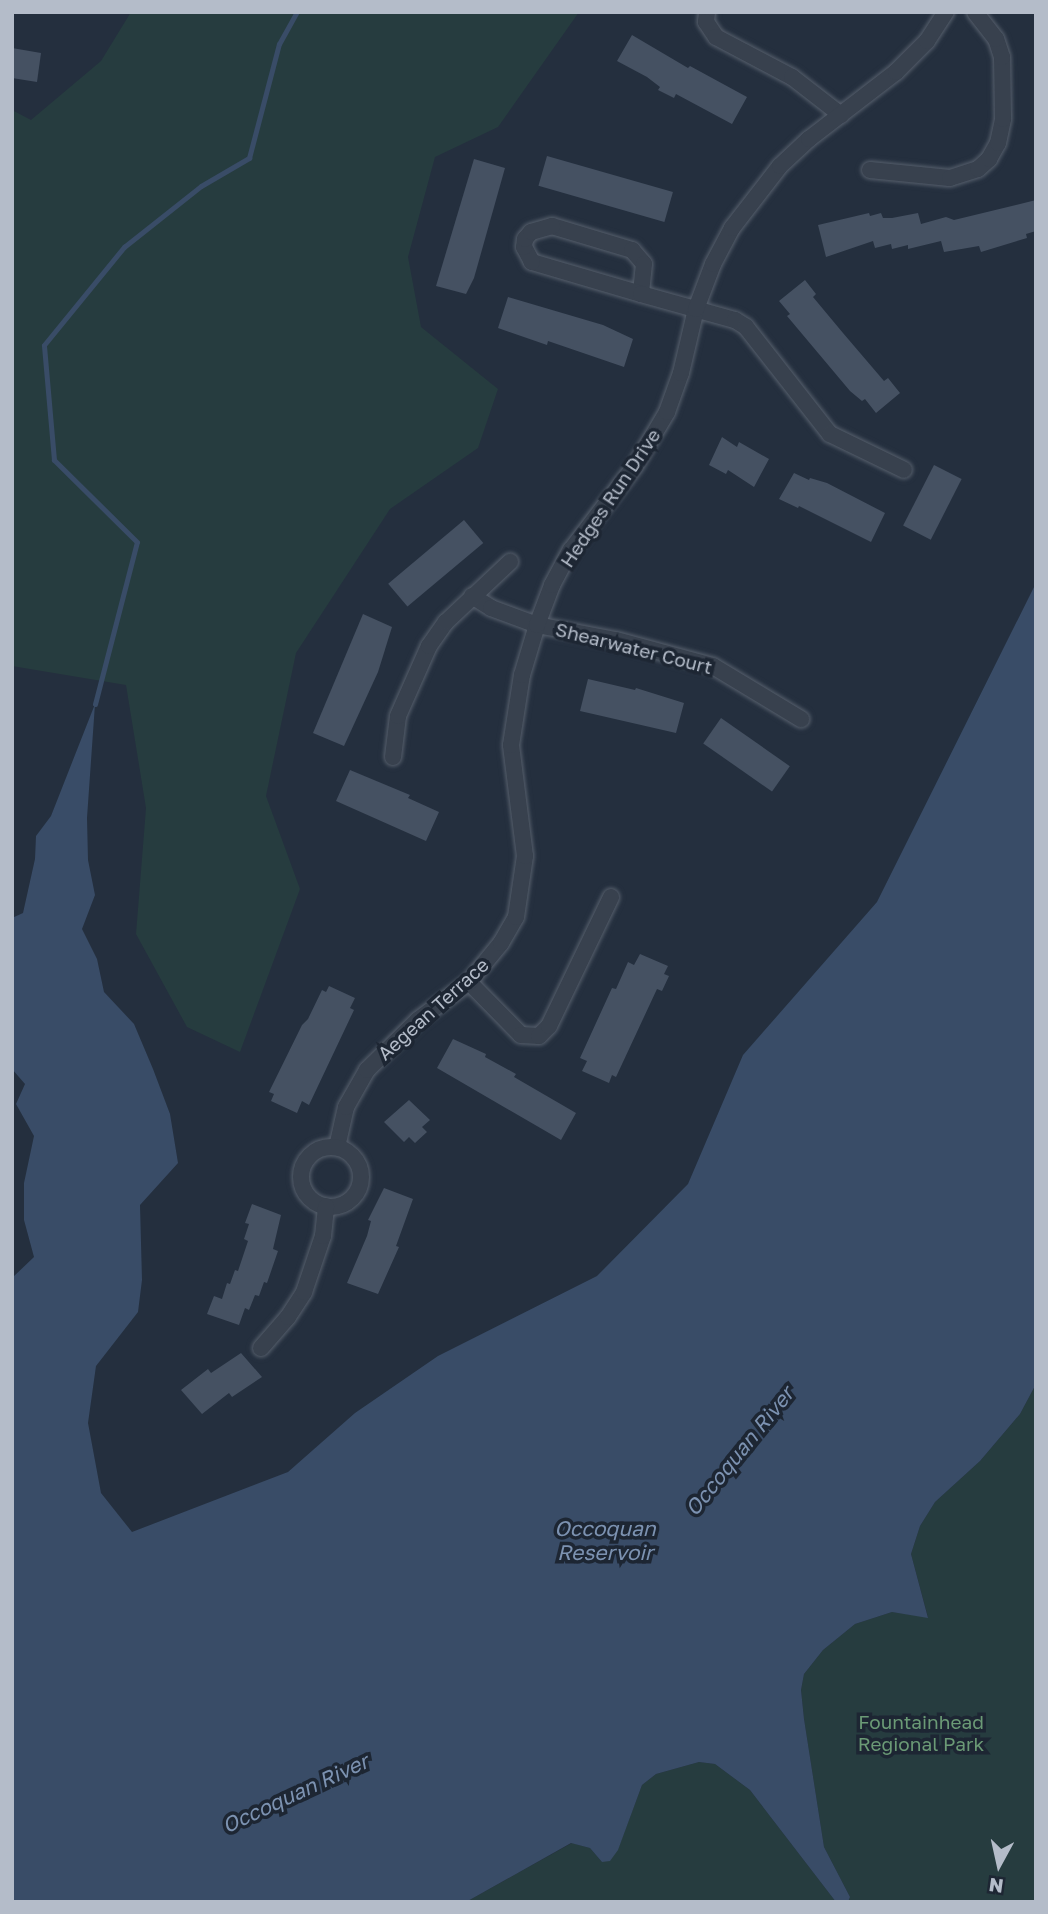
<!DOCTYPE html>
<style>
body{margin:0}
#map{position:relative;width:1048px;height:1914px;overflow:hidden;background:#242f3e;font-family:"Golos Text",sans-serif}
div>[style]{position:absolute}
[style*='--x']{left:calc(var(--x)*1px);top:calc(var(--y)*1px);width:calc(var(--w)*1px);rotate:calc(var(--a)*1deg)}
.green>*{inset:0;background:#263c3f}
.water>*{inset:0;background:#394c67}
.stream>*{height:5px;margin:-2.5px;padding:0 2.5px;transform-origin:2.5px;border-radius:2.5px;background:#394c67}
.building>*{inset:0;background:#455162;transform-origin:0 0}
.roads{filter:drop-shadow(0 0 2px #565f6c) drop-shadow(0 0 2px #565f6c)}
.minor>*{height:16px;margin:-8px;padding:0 8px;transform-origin:8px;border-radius:8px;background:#38414e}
.minor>.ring{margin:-8px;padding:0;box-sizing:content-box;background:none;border:16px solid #38414e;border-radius:50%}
span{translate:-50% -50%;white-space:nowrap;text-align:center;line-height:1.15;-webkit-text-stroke:7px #1d2633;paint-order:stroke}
.street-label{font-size:19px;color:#b4bcc9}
.park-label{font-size:19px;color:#6b9a76}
.water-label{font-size:21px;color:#7c92b1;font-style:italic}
.frame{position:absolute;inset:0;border:14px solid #b4bcc9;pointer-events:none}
.north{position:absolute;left:964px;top:1830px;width:70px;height:70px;-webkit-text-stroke:5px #1d2633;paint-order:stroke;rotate:188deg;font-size:19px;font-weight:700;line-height:28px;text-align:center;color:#b4bcc9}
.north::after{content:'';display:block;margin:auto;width:24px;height:32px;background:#b4bcc9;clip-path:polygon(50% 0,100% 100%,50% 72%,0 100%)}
</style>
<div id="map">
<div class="green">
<i style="clip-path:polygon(131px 12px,579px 12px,498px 127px,435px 157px,408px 257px,421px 327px,498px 389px,478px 448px,390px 509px,296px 653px,266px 796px,300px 889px,240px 1052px,187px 1027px,136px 934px,146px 808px,126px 685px,12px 666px,12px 110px,31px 120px,101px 61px)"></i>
<i style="clip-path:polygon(1036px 1384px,1036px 1902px,848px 1902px,850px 1897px,824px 1847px,804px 1719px,801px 1690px,804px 1674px,823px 1650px,855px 1624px,892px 1612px,928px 1617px,911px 1554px,920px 1526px,935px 1502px,980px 1461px,1020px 1414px)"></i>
<i style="clip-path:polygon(699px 1762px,715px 1764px,750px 1790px,836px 1902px,466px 1902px,572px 1843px,590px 1848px,602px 1862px,618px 1849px,642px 1785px,656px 1774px)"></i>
</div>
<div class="water">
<i style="clip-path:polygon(1036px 583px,1036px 1384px,1020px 1414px,980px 1461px,935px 1502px,920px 1526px,911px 1554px,928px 1618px,892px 1612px,855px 1624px,823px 1650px,804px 1674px,801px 1690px,804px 1719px,824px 1847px,850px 1897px,848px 1902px,836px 1902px,750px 1790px,715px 1764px,699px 1762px,656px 1774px,642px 1785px,618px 1850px,610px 1861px,602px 1862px,590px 1848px,571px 1843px,466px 1902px,12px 1902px,12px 1278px,34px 1257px,24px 1220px,24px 1183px,34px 1136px,16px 1104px,25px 1084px,12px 1069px,12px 918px,23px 913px,35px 859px,36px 836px,51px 816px,95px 704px,87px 818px,88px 860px,95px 895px,82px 929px,97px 959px,104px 992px,134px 1024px,153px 1069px,170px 1114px,178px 1163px,140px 1205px,142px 1280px,138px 1312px,96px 1366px,88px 1423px,101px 1493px,132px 1532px,288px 1472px,355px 1413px,438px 1356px,597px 1276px,688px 1184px,743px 1055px,877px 902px)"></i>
</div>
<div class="stream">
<i style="--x:95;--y:704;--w:167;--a:-75.5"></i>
<i style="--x:137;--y:542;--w:117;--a:-135.3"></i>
<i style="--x:54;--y:460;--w:115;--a:-95"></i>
<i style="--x:44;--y:345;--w:127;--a:-50.8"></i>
<i style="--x:124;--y:247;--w:98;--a:-38.4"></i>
<i style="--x:201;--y:186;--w:56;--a:-30.3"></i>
<i style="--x:249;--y:158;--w:118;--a:-75.3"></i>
<i style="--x:279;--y:44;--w:37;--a:-61"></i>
</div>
<div class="building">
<i style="clip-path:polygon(632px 35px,688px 68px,690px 66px,747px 97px,732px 124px,676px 94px,674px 98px,658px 90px,660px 87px,647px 77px,617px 61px)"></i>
<i style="clip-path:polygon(12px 48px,41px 53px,37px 82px,12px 78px)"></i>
<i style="left:547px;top:156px;width:131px;height:31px;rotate:16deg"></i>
<i style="clip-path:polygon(474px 159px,505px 168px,474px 278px,466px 294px,436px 286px)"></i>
<i style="clip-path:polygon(1036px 200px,1036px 231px,1026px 234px,1027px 238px,981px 252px,979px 246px,944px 252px,941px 241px,908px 249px,908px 245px,892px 249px,891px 244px,875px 248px,873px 241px,826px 257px,818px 225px,869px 213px,870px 216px,881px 213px,883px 218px,892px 218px,918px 213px,921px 224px,946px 217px,954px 220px)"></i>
<i style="clip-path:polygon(805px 280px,816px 294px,813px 297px,843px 333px,884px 381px,888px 378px,900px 393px,876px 413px,865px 399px,862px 401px,850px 391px,787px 316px,790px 314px,779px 301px)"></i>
<i style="clip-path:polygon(508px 297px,603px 325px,633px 339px,624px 367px,548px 341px,547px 345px,498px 328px)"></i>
<i style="clip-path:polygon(722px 437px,737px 447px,739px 442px,769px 459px,754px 487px,728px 470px,726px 474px,709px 465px)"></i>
<i style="left:934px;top:465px;width:31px;height:68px;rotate:27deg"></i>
<i style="clip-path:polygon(794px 473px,809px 480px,810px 478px,827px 483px,885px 513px,871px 542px,799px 506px,798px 508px,779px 499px)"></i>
<i style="left:464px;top:520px;width:30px;height:99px;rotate:50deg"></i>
<i style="clip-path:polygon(363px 614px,392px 627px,378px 672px,344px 746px,313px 733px)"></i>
<i style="clip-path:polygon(588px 679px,635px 690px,636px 688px,684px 703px,676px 733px,580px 711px)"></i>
<i style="left:721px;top:718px;width:84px;height:31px;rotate:35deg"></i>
<i style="clip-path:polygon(350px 770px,410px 795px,408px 798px,439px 812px,426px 841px,336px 801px)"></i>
<i style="clip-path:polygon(640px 954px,668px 966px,664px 974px,669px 976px,662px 991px,657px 989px,616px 1077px,612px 1075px,609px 1083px,582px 1071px,587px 1061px,580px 1058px,612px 988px,616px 989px,628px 962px,634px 965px)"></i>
<i style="clip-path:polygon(329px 986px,355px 998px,350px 1008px,354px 1010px,309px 1105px,302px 1101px,297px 1113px,271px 1101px,274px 1094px,269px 1092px,302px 1025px,308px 1019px,322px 990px,326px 992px)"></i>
<i style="clip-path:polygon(453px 1039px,486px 1054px,485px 1057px,516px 1074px,514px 1077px,576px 1113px,561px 1140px,437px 1068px)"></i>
<i style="clip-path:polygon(409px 1100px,430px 1120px,422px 1127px,427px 1132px,415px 1143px,409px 1137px,404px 1142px,384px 1122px)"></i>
<i style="clip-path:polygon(384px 1188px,413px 1199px,396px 1246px,399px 1247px,378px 1294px,347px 1283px,367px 1236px,371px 1221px,368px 1220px)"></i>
<i style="clip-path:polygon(252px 1204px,281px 1215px,273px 1249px,278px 1251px,267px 1283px,264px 1282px,259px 1296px,255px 1295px,249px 1310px,245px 1308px,239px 1325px,207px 1314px,214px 1296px,222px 1299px,227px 1283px,230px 1284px,235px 1270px,238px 1271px,248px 1241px,244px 1239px,249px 1224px,245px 1223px)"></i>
<i style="clip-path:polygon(241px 1353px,262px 1377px,232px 1397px,229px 1393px,202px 1414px,181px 1390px,208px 1369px,211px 1373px)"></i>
</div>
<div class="roads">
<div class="minor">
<i style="--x:707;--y:12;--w:10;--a:96"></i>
<i style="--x:706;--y:22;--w:18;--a:56"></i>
<i style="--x:716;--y:37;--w:86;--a:27.8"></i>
<i style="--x:792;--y:77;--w:62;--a:37.8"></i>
<i style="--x:870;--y:170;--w:80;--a:5.7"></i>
<i style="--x:950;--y:178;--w:29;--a:-18"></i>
<i style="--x:978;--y:169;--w:15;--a:-42"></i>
<i style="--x:989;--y:159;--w:18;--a:-61"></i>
<i style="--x:998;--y:143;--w:25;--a:-78"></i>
<i style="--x:1003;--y:119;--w:62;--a:-90.9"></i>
<i style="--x:1002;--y:57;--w:19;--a:-108"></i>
<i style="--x:996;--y:39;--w:34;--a:-128"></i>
<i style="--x:552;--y:226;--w:84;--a:16.7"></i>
<i style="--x:632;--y:250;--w:18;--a:49"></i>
<i style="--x:644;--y:264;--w:30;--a:96"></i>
<i style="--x:641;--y:294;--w:114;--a:-163.6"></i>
<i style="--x:532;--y:262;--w:17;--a:-118"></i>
<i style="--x:524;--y:247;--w:8;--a:-83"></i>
<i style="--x:525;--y:239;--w:9;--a:-49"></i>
<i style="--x:531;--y:232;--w:22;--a:-16"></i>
<i style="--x:641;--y:294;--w:98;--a:15.5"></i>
<i style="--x:735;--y:320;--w:13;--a:32"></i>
<i style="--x:746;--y:327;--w:136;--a:51.9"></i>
<i style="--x:830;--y:434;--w:82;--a:25.9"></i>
<i style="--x:472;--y:596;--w:22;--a:32"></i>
<i style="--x:491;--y:608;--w:49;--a:20.3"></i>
<i style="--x:537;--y:625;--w:80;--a:10.8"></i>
<i style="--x:616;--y:640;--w:100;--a:15"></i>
<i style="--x:713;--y:666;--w:103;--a:31.1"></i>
<i style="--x:393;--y:757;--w:41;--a:-83"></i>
<i style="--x:398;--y:716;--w:77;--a:-66.1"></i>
<i style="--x:429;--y:646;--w:29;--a:-55"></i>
<i style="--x:446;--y:622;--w:88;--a:-43.2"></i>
<i style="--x:469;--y:982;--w:74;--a:45.5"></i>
<i style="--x:521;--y:1035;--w:18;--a:3"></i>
<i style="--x:539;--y:1036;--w:14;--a:-45"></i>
<i style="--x:549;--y:1026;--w:143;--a:-64.3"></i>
<i style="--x:337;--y:1147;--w:41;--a:-77.3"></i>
<i style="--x:346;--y:1107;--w:43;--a:-60.4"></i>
<i style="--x:367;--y:1070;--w:71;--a:-44.4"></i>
<i style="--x:418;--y:1020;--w:64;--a:-36.7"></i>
<i style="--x:469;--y:982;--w:50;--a:-50.6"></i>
<i style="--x:501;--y:943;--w:30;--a:-60"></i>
<i style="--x:516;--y:917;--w:62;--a:-81.6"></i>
<i style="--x:525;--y:856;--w:112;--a:-97.2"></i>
<i style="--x:511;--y:745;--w:71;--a:-81.1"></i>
<i style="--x:522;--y:675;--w:52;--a:-73.3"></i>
<i style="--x:537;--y:625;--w:43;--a:-69.4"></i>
<i style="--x:552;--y:585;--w:40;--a:-62"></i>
<i style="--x:571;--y:550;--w:106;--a:-52.7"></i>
<i style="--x:635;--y:466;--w:63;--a:-59.3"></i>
<i style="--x:667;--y:412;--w:41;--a:-70.3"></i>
<i style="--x:681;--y:373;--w:66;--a:-76.8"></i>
<i style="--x:696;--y:309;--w:48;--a:-69.3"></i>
<i style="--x:713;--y:264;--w:41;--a:-62.2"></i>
<i style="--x:732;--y:228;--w:78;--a:-52.3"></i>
<i style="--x:780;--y:166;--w:40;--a:-43"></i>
<i style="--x:809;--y:139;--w:110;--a:-37.6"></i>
<i style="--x:896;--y:72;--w:44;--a:-45"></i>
<i style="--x:927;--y:41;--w:35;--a:-57"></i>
<i class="ring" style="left:301px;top:1147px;width:44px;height:44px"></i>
<i style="--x:261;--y:1348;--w:41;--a:-48.9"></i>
<i style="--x:288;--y:1317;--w:30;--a:-57"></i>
<i style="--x:304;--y:1292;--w:59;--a:-71.3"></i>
<i style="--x:323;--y:1236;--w:30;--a:-84"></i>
</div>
</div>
<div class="street-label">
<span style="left:610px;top:498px;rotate:-56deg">Hedges Run Drive</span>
<span style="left:634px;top:648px;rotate:14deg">Shearwater Court</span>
<span style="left:433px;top:1009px;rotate:-42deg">Aegean Terrace</span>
</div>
<div class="park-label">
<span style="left:921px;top:1733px">Fountainhead<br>Regional Park</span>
</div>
<div class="water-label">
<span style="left:739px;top:1451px;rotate:-51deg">Occoquan River</span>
<span style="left:605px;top:1540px">Occoquan<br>Reservoir</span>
<span style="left:295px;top:1793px;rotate:-25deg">Occoquan River</span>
</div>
<div class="frame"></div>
<div class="north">N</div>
</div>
